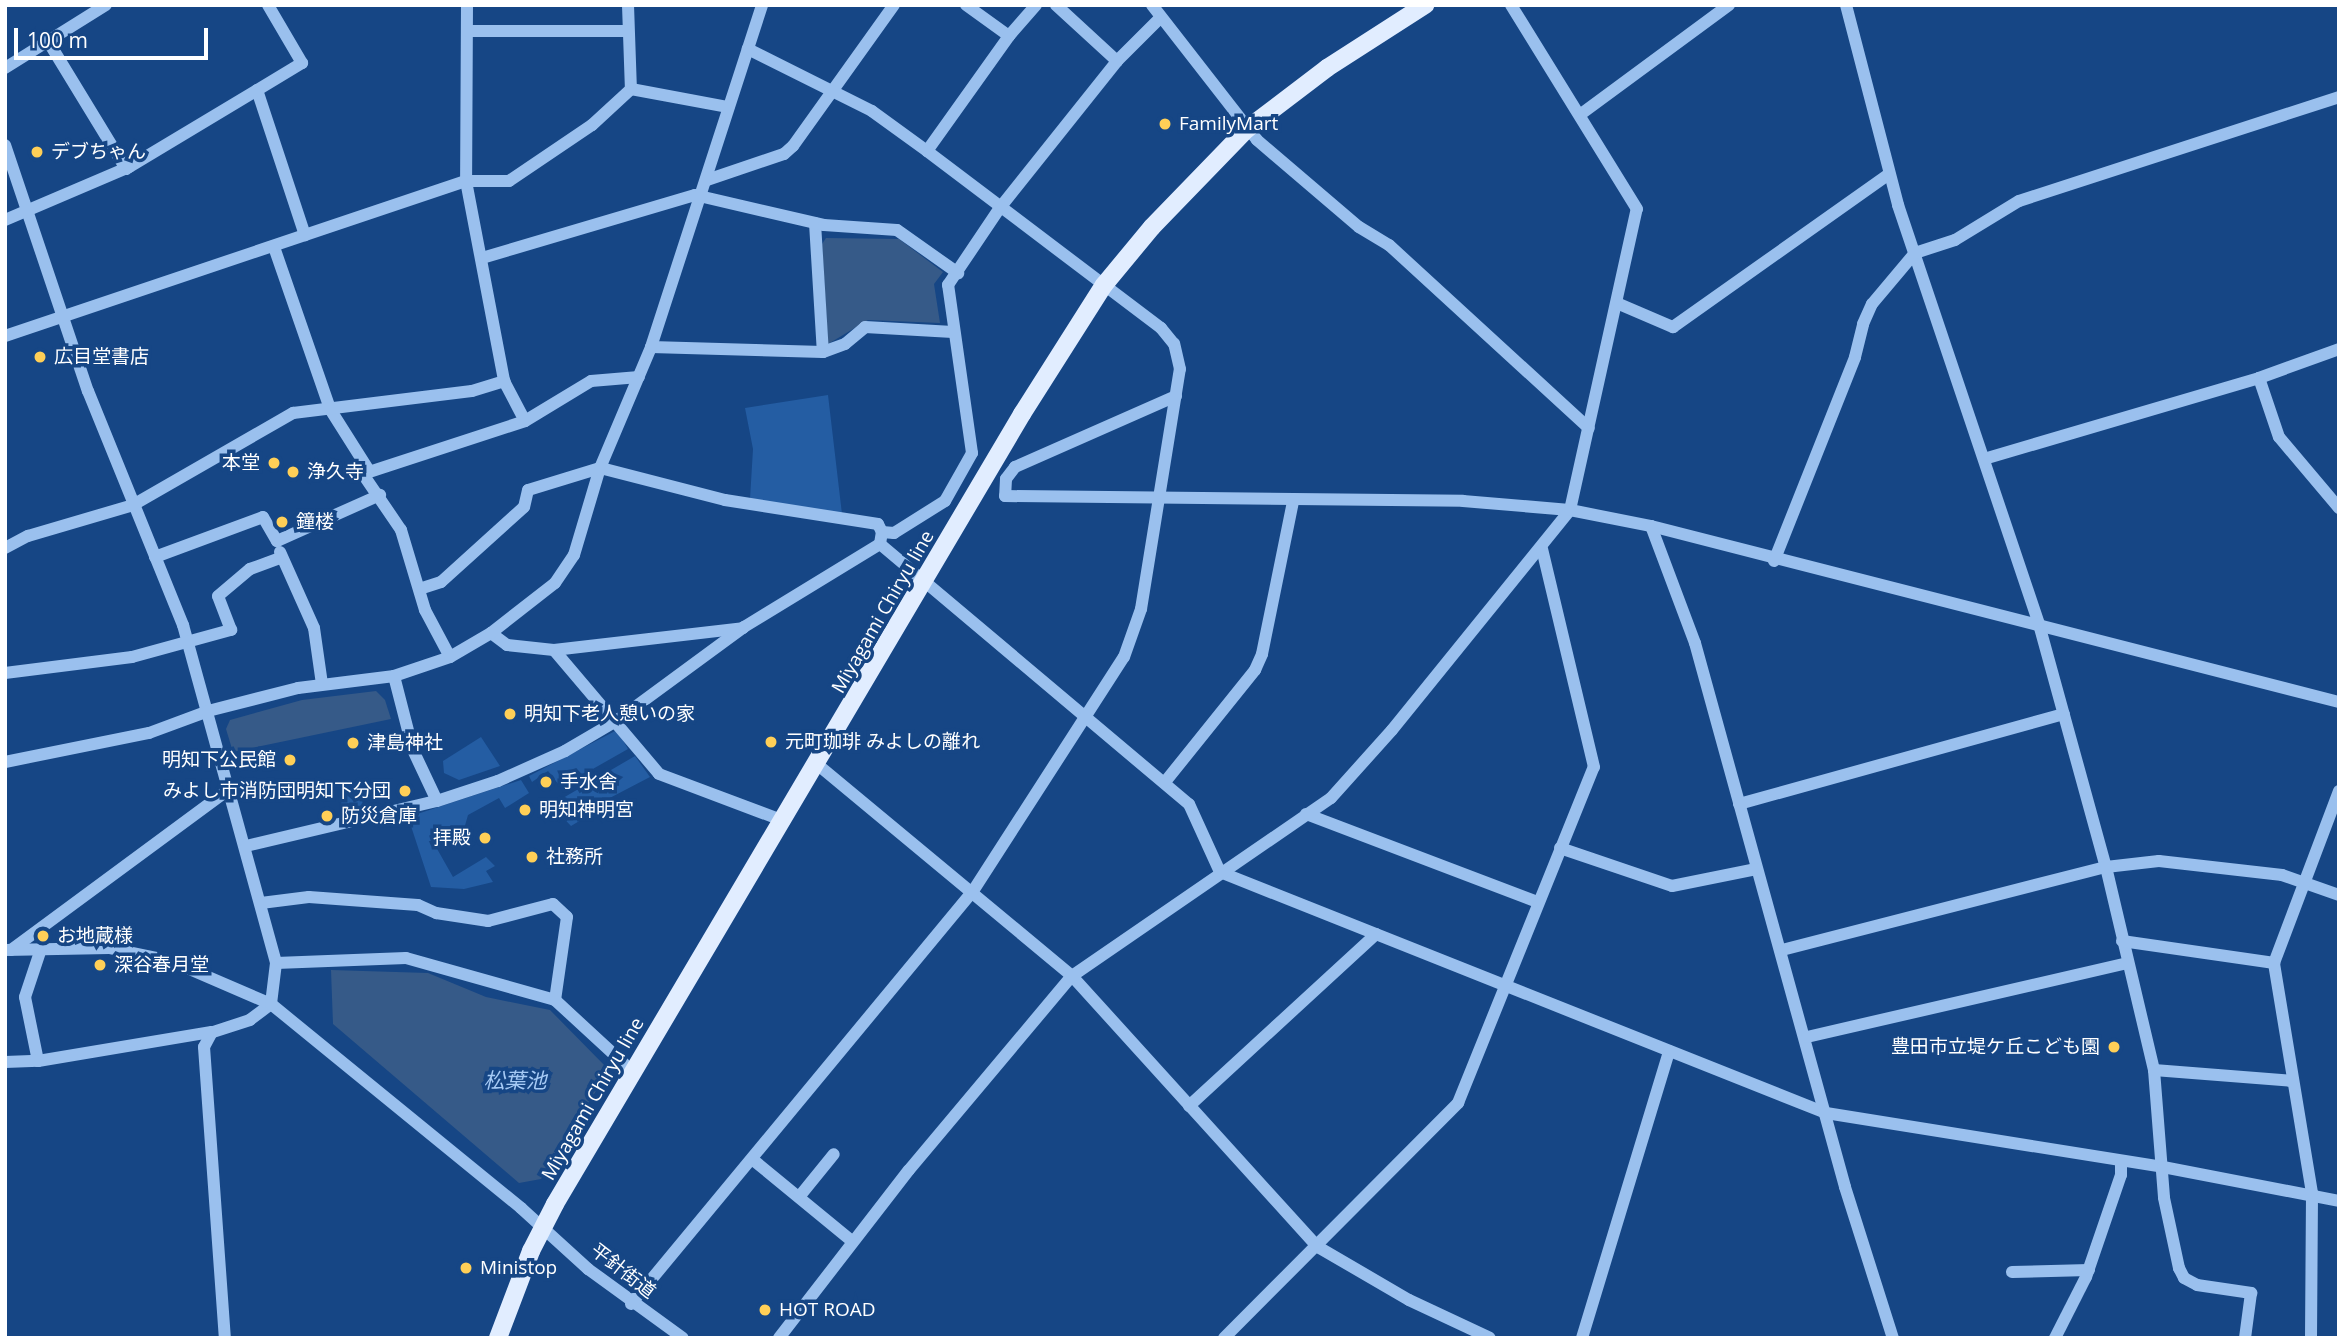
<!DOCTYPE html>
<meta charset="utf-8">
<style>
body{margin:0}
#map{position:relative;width:2344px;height:1343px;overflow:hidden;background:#164685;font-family:"Open Sans","Noto Sans JP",sans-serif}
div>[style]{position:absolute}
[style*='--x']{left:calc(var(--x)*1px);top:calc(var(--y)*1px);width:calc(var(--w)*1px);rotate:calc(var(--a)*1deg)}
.green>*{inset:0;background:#245da3}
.round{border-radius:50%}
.water>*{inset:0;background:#365a88}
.minor>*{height:12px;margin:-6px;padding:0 6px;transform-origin:6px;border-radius:6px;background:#9ac0ee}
.major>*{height:18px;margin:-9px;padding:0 9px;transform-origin:9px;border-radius:9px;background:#e1edff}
.dots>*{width:19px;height:19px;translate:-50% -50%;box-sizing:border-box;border:4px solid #164685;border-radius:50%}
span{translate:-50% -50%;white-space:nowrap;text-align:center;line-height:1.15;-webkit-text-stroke:7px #164685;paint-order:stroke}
.poi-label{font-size:19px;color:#fff}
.left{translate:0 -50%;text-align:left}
.right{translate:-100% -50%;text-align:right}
.street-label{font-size:19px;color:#fff}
.water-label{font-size:21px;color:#a6caf5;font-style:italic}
.frame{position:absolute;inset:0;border:7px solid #fff;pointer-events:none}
.scale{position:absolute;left:14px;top:28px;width:194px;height:32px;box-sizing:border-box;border:4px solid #fff;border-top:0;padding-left:9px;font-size:21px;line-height:24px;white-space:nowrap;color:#fff;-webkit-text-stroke:5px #164685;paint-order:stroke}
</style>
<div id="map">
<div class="green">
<i style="clip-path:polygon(828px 395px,842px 514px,750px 499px,753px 449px,745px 408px)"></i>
<i style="clip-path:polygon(617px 730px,628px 749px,591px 770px,559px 785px,548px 771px,532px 782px,529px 776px)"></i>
<i style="clip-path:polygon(481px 737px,500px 766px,459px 780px,444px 773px,443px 761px)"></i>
<i style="clip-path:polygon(635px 756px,650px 777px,581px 813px,581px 820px,571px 826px,551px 805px)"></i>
<i style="clip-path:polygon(521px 780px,529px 793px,505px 808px,499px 798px,468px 815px,464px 829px,436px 847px,453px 877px,486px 857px,495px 866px,486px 871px,493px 882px,464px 889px,431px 887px,408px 817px)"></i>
<i class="round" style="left:341px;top:794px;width:22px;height:22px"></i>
</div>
<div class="water">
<i style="clip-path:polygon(826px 238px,899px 239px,943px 272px,934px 284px,940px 323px,868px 320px,828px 344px,822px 244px)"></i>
<i style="clip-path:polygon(376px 691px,385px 700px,391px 719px,233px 752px,226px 729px,230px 720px,302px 700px)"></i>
<i style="clip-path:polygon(331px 970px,428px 973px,486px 997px,550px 1010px,609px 1070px,541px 1179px,519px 1183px,333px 1024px)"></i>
</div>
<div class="minor">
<i style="--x:467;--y:5;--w:176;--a:90.3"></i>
<i style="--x:466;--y:181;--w:204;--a:79.2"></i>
<i style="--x:504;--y:381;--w:45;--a:62.3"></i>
<i style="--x:628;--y:5;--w:84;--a:88"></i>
<i style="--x:1056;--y:5;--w:83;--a:42.6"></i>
<i style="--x:1152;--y:5;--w:171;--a:52.1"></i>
<i style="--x:1257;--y:140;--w:134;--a:40.5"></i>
<i style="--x:1359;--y:227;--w:35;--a:31"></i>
<i style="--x:1389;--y:245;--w:271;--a:42.5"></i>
<i style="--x:1846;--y:5;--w:207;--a:75.4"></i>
<i style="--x:1898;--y:205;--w:446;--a:71.4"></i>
<i style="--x:2040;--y:628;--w:248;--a:74.6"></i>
<i style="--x:2106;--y:867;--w:209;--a:76.7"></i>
<i style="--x:2154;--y:1070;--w:128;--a:85.5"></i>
<i style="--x:2164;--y:1198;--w:72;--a:77.9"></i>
<i style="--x:2179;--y:1268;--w:11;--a:63"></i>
<i style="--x:2184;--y:1278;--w:15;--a:28"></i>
<i style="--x:2197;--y:1285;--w:55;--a:8.4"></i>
<i style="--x:2251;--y:1293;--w:45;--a:97.6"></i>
<i style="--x:467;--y:31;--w:160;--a:0"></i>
<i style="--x:1009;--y:36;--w:41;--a:-48.9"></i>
<i style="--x:48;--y:41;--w:150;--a:58.6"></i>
<i style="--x:5;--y:68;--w:119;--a:-32"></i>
<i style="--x:631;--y:89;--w:99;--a:10.5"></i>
<i style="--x:257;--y:90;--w:153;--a:71.7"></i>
<i style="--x:1581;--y:114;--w:184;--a:-36.4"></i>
<i style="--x:5;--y:145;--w:260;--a:71.4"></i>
<i style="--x:88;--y:391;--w:253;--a:67.9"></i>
<i style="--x:183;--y:625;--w:351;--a:74.6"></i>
<i style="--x:276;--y:963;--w:41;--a:97"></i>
<i style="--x:271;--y:1004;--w:26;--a:143"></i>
<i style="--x:250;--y:1020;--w:40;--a:162"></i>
<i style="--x:212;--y:1032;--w:17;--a:118"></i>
<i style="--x:204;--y:1047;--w:292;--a:85.9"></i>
<i style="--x:927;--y:151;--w:141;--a:-54.5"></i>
<i style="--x:1009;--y:36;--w:53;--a:-144.2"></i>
<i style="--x:707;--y:180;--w:81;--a:-18.7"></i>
<i style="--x:784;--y:154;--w:12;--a:-42"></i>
<i style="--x:793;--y:146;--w:173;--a:-54.4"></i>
<i style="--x:5;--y:220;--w:135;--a:-23.1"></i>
<i style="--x:129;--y:167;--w:202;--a:-31"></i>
<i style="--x:302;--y:63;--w:67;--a:-120.4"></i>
<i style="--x:815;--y:223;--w:129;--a:86.5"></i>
<i style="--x:274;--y:247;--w:171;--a:70.9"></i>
<i style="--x:330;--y:409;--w:71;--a:57.7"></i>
<i style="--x:482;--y:258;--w:222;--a:-16.5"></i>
<i style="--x:695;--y:195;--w:132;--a:13.1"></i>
<i style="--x:824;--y:225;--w:73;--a:3.9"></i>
<i style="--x:897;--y:230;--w:75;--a:35.2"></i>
<i style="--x:1619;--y:304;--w:59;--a:23.1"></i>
<i style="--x:1673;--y:327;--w:265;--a:-35.3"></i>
<i style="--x:5;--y:336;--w:486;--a:-18.6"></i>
<i style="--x:466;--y:181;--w:43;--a:0"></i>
<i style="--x:509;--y:181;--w:100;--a:-34"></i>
<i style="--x:592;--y:125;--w:53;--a:-42.7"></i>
<i style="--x:651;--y:347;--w:172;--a:1.7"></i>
<i style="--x:823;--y:352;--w:23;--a:-20"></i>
<i style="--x:845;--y:344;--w:26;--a:-40"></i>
<i style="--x:865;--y:327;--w:88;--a:3.3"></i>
<i style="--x:2259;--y:378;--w:62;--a:71.3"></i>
<i style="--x:2279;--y:437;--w:93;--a:49.8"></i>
<i style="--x:1176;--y:396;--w:176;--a:156.2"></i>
<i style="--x:1015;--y:467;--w:15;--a:127"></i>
<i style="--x:1006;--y:479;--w:17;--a:93"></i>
<i style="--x:1005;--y:496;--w:458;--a:0.6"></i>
<i style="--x:1463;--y:501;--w:107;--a:4.8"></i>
<i style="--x:1570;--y:510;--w:83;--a:11.2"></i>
<i style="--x:1651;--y:526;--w:710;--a:14.35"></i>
<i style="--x:1984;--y:459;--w:287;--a:-16.4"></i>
<i style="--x:2259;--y:378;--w:85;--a:-19.9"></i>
<i style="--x:1651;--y:526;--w:125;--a:69.4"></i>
<i style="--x:1695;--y:643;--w:564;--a:74.58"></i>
<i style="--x:1845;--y:1187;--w:158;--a:72.4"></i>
<i style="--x:882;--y:532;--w:12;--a:5"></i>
<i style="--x:894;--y:533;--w:60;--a:-32.1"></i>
<i style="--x:945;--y:501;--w:55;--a:-60.6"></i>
<i style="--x:972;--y:453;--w:170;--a:-98.1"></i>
<i style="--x:948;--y:285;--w:92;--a:-56.1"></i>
<i style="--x:999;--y:209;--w:189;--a:-51.4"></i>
<i style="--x:1117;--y:61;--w:62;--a:-45"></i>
<i style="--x:880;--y:544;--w:404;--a:40.1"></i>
<i style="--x:1189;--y:804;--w:75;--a:65.5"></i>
<i style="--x:1220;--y:872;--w:652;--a:21.69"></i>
<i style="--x:1826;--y:1113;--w:341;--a:9.1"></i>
<i style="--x:2163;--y:1167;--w:179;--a:10.9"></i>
<i style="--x:5;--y:548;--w:26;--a:-28"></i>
<i style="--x:28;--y:536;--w:109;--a:-16.4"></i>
<i style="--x:133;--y:505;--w:185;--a:-29.9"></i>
<i style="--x:293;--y:413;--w:180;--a:-7"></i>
<i style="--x:472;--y:391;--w:34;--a:-17"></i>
<i style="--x:280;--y:552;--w:83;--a:65.9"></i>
<i style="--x:314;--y:628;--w:57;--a:81.9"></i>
<i style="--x:155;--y:557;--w:115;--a:-20.3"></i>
<i style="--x:263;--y:517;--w:28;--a:60"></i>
<i style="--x:277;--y:541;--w:113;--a:-24.1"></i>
<i style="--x:1774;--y:561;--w:219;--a:-68.3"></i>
<i style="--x:1855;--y:357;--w:34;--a:-76"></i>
<i style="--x:1863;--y:324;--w:22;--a:-66"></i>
<i style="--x:1872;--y:304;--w:67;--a:-49.9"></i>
<i style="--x:1915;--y:253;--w:42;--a:-18"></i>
<i style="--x:1955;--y:240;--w:75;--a:-31.4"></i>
<i style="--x:2019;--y:201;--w:336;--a:-18"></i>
<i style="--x:491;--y:633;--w:20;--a:37"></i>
<i style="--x:507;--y:645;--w:47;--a:6.1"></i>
<i style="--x:554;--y:650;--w:190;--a:-6.6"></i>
<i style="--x:554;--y:650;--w:162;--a:49.7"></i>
<i style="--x:659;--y:774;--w:134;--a:20.6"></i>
<i style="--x:450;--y:657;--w:53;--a:-118"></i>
<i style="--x:425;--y:610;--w:84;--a:-106.7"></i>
<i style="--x:401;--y:530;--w:68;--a:-124.2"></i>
<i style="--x:363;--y:474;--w:170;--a:-18.1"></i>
<i style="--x:525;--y:421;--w:77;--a:-31.2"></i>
<i style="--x:591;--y:381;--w:48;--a:-4.8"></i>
<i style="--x:5;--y:673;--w:128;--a:-7.2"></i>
<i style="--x:132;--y:657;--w:103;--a:-15.3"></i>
<i style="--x:231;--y:630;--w:36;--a:-111"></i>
<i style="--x:218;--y:596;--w:42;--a:-40.2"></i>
<i style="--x:250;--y:569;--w:33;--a:-20"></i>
<i style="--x:394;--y:676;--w:76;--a:75.6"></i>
<i style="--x:413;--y:750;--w:56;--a:64.8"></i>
<i style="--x:5;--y:762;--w:147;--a:-11.4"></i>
<i style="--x:149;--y:733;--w:63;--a:-20.4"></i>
<i style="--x:208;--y:711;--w:93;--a:-14.3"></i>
<i style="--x:298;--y:688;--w:97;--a:-7.1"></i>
<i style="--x:394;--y:676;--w:59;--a:-18.7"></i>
<i style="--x:450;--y:657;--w:48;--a:-30.3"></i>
<i style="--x:491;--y:633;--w:81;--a:-38"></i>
<i style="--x:555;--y:583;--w:34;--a:-56"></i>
<i style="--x:574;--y:555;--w:91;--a:-73.4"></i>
<i style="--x:600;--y:468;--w:131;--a:-67.1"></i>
<i style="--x:651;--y:347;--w:360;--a:-72"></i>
<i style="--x:818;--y:765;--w:330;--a:39.7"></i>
<i style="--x:1072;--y:976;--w:366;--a:47.8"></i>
<i style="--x:1318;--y:1247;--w:105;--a:30.2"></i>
<i style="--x:1409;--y:1300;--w:89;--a:25.1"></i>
<i style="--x:1165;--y:782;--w:144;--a:-51.2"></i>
<i style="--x:1255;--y:670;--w:17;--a:-66"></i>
<i style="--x:1262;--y:654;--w:156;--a:-78.5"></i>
<i style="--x:1739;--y:804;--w:337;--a:-15.5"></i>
<i style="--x:1306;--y:814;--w:248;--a:20.8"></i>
<i style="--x:246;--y:846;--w:196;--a:-13.3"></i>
<i style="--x:437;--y:801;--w:64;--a:-18.2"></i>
<i style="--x:498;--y:781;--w:73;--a:-24.1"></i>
<i style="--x:565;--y:751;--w:59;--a:-30.5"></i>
<i style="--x:616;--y:721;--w:159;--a:-36.3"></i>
<i style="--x:744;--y:627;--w:159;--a:-31.4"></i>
<i style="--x:880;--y:544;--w:12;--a:-81"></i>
<i style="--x:882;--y:532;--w:9;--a:-117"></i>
<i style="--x:878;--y:524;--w:155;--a:-171.1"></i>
<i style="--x:725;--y:500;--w:129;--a:-165.6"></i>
<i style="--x:600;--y:468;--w:75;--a:163"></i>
<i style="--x:528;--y:490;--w:17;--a:103"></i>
<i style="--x:524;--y:507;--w:112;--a:137.9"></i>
<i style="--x:441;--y:582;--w:22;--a:162"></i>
<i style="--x:1560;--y:848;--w:118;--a:18.7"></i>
<i style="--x:1672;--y:886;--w:86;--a:-11.4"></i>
<i style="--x:261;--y:903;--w:48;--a:-7.1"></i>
<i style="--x:309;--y:897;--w:109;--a:4.2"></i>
<i style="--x:418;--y:905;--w:20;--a:24"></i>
<i style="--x:436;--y:913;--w:53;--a:8.7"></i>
<i style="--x:488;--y:921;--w:67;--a:-14.7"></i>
<i style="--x:553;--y:904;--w:19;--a:43"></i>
<i style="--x:567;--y:917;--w:84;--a:98.2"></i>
<i style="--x:2122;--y:941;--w:154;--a:8.2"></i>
<i style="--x:5;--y:950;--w:104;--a:-1.1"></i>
<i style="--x:109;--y:948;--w:63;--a:11.8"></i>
<i style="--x:171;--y:961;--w:109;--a:23.3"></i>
<i style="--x:271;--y:1004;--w:323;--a:39.2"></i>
<i style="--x:521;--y:1208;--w:91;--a:42.3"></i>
<i style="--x:588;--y:1269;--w:117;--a:36"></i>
<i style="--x:11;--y:950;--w:271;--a:-36.4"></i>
<i style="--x:1782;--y:950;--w:334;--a:-14.4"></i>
<i style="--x:2106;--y:867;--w:53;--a:-6.5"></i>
<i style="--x:2159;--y:861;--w:124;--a:6.5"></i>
<i style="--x:2282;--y:875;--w:60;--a:19.3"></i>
<i style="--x:276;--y:963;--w:130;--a:-2.2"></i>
<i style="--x:406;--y:958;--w:155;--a:15.7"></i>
<i style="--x:555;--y:1000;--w:105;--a:42.7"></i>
<i style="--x:1807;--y:1037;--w:329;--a:-13"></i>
<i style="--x:38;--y:1061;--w:65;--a:-101.5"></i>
<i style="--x:25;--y:997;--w:51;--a:-71.6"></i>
<i style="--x:5;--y:1062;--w:33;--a:-2"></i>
<i style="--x:38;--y:1061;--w:176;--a:-9.5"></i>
<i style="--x:2154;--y:1070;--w:139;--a:4.5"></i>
<i style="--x:1189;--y:1106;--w:254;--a:-42.6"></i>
<i style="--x:752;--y:1159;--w:129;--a:39.4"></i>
<i style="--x:799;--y:1197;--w:55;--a:-50.9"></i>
<i style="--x:2012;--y:1272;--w:77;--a:-1.5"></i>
<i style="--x:631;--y:1304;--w:536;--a:-50.37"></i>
<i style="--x:973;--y:891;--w:278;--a:-57.2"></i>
<i style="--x:1124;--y:657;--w:51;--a:-70.5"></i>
<i style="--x:1141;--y:609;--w:243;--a:-80.8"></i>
<i style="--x:1180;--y:369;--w:26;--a:-103"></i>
<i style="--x:1174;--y:344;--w:21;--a:-129"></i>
<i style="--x:1161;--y:328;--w:293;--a:-142.9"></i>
<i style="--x:927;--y:151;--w:68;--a:-144"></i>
<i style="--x:872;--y:111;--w:139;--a:-153.4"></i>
<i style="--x:779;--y:1338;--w:212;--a:-52.3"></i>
<i style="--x:909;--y:1170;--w:253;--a:-50"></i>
<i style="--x:1072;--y:976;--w:314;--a:-34.5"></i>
<i style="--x:1331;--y:798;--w:91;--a:-48.1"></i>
<i style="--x:1392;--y:730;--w:283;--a:-51"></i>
<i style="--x:1570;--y:510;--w:308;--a:-77.5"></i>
<i style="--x:1637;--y:209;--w:240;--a:-121.7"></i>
<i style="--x:1224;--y:1338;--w:332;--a:-45.1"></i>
<i style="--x:1458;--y:1103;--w:362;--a:-68"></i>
<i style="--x:1594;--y:767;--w:224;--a:-103.4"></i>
<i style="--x:1582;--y:1338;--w:300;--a:-73.1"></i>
<i style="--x:2055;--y:1338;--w:68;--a:-63.1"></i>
<i style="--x:2086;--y:1277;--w:108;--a:-71.1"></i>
<i style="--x:2121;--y:1175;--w:13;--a:-90"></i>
<i style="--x:2311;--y:1338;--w:145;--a:-89.6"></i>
<i style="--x:2312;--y:1193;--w:233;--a:-99.4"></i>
<i style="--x:2274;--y:963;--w:184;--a:-69.3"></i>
</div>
<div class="major">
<i style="--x:498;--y:1338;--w:93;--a:-69.2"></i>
<i style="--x:531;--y:1251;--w:53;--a:-62.9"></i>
<i style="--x:555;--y:1204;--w:918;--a:-59.41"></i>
<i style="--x:1022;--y:414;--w:153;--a:-57.6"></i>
<i style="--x:1104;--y:285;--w:75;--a:-50.4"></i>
<i style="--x:1152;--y:227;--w:136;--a:-45.9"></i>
<i style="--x:1247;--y:129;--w:101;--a:-37.3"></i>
<i style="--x:1327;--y:68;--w:117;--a:-32.7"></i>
</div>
<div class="dots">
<i style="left:1165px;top:124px;background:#ffcf57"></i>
<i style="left:37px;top:152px;background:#ffcf57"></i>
<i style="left:40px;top:357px;background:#ffcf57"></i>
<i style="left:274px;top:463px;background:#ffcf57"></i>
<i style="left:293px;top:472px;background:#ffcf57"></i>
<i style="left:282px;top:522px;background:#ffcf57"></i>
<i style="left:510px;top:714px;background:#ffcf57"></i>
<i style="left:771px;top:742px;background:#ffcf57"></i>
<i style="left:353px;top:743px;background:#ffcf57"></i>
<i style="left:290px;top:760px;background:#ffcf57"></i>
<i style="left:546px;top:782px;background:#ffcf57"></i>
<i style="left:405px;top:791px;background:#ffcf57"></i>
<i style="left:525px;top:810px;background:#ffcf57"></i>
<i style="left:327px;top:816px;background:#ffcf57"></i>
<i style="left:485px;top:838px;background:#ffcf57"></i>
<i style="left:532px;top:857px;background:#ffcf57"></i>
<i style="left:43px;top:936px;background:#ffcf57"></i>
<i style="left:100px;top:965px;background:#ffcf57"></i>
<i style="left:2114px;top:1047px;background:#ffcf57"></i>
<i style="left:466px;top:1268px;background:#ffcf57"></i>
<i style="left:765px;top:1310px;background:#ffcf57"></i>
</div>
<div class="poi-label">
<span class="left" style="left:1179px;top:124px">FamilyMart</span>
<span class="left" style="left:51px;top:152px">デブちゃん</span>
<span class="left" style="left:54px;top:357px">広目堂書店</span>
<span class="right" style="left:260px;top:463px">本堂</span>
<span class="left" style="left:307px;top:472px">浄久寺</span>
<span class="left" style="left:296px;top:522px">鐘楼</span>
<span class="left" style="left:524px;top:714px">明知下老人憩いの家</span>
<span class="left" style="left:785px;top:742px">元町珈琲 みよしの離れ</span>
<span class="left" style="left:367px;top:743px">津島神社</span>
<span class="right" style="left:276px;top:760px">明知下公民館</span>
<span class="left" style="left:560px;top:782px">手水舎</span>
<span class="right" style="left:391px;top:791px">みよし市消防団明知下分団</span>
<span class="left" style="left:539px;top:810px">明知神明宮</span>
<span class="left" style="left:341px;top:816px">防災倉庫</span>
<span class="right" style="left:471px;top:838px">拝殿</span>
<span class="left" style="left:546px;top:857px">社務所</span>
<span class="left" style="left:57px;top:936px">お地蔵様</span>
<span class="left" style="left:114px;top:965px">深谷春月堂</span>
<span class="right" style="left:2100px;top:1047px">豊田市立堤ケ丘こども園</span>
<span class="left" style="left:480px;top:1268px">Ministop</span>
<span class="left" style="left:779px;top:1310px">HOT ROAD</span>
</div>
<div class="street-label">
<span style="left:883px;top:612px;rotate:-60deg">Miyagami Chiryu line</span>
<span style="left:593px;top:1099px;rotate:-60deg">Miyagami Chiryu line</span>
<span style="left:623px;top:1271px;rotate:38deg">平針街道</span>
</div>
<div class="water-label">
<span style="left:515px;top:1080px">松葉池</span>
</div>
<div class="frame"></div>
<div class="scale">100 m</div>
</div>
